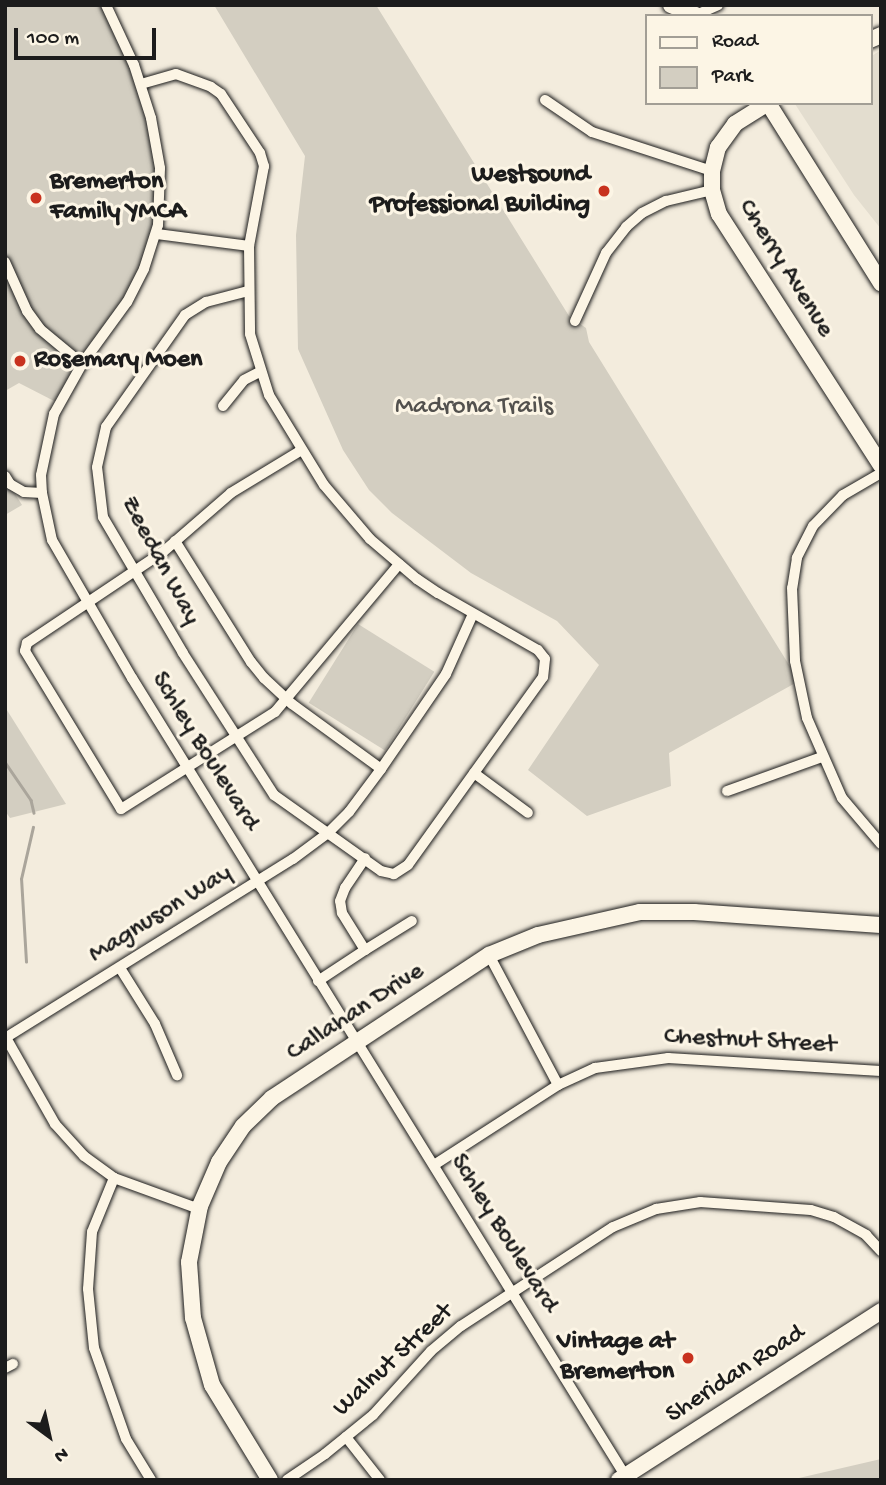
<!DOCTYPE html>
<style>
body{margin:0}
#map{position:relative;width:886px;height:1485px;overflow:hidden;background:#f3ecdd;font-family:"Gochi Hand",sans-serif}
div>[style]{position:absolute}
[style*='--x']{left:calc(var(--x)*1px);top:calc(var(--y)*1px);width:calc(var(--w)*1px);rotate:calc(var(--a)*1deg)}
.built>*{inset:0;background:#e3ddcf}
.green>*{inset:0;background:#d3cec1;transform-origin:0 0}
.stream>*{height:2.5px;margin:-1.25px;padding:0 1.25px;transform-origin:1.25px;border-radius:1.25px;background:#aaa59b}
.roads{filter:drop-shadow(0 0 2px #1c1c1c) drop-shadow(0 0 2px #1c1c1c)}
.street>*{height:10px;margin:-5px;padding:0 5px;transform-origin:5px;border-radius:5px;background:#fcf5e5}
.secondary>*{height:16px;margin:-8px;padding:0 8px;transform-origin:8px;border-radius:8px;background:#fcf5e5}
.dots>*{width:19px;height:19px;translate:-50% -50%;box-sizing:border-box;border:4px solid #fcf5e5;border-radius:50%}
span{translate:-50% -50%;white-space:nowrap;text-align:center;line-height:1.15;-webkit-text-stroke:6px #fcf5e5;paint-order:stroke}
.poi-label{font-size:26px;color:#1c1c1c;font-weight:700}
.right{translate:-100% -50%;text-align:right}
.left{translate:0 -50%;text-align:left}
.street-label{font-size:26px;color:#1c1c1c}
.park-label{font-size:26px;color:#53514e}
.frame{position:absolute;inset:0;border:7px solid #1c1c1c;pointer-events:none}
.legend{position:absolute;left:645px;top:14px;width:228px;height:91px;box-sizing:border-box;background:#fcf5e5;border:2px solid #a29e95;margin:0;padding:9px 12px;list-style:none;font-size:21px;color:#1c1c1c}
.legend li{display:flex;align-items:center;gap:14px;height:35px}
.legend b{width:35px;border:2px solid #a29e95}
.north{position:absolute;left:14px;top:1401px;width:70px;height:70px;-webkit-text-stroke:5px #fcf5e5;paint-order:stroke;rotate:147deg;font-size:19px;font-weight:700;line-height:28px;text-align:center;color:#1c1c1c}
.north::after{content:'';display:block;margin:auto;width:24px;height:32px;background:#1c1c1c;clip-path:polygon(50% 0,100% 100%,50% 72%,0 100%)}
.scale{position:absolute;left:14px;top:28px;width:142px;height:32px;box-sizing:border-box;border:4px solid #1c1c1c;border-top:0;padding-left:9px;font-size:21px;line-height:24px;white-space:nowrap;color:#1c1c1c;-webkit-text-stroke:5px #fcf5e5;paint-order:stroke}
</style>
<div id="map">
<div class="built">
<i style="clip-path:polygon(881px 50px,881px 229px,854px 195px,795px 104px,870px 103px,870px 57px)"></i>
</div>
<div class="green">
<i style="clip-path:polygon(5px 5px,106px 5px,144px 93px,160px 189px,144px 269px,58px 403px,19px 383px,5px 391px)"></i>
<i style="clip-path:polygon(214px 5px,376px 5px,569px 316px,586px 328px,589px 342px,799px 681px,669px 753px,671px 786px,587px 816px,528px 770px,599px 665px,557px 621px,471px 573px,392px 513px,369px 490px,343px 450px,298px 349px,296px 235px,305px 156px)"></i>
<i style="clip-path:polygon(5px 478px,22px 505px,5px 515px)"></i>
<i style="left:358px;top:624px;width:90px;height:93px;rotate:32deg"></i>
<i style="clip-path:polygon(5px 707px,66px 804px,10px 818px,5px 811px)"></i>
<i style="clip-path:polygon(881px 1459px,881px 1480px,795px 1480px,799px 1478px)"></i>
</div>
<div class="stream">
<i style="--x:5;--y:762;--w:46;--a:55.6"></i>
<i style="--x:31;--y:800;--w:13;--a:77"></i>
<i style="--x:26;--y:962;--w:83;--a:-93.4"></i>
<i style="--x:21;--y:879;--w:53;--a:-77"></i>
</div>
<div class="roads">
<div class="street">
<i style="--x:106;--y:5;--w:66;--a:65"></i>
<i style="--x:134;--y:65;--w:56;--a:72.2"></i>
<i style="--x:151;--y:118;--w:51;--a:79.8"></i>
<i style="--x:160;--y:168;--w:57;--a:92"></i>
<i style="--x:158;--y:225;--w:46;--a:107.7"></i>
<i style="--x:144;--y:269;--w:37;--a:117"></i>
<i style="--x:127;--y:302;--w:77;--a:126"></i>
<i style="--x:82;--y:364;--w:57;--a:119.2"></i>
<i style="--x:54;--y:414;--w:62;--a:102"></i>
<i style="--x:41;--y:475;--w:18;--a:87"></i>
<i style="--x:42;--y:493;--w:48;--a:78"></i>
<i style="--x:52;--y:540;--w:160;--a:59.9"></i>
<i style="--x:132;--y:678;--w:943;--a:58.27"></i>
<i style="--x:696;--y:15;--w:24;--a:-24"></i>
<i style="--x:141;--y:84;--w:36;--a:-16"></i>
<i style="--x:176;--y:74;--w:37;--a:20"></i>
<i style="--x:211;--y:87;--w:12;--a:35"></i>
<i style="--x:221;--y:94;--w:71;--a:56.5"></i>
<i style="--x:260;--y:153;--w:14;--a:73"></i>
<i style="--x:264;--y:166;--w:81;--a:100.6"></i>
<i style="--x:249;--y:246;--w:88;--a:89.3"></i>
<i style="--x:250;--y:334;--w:64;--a:72.7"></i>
<i style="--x:269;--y:395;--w:105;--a:58.6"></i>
<i style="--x:324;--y:485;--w:71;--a:49.6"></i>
<i style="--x:370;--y:539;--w:62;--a:40.4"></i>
<i style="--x:417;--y:579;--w:25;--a:34"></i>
<i style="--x:438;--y:593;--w:115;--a:29.7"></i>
<i style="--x:538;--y:650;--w:11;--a:52"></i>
<i style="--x:545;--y:659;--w:18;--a:96"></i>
<i style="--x:543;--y:677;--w:231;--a:125.7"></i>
<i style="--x:408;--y:865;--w:17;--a:147"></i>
<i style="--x:394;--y:874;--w:13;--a:-167"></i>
<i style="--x:381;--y:871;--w:131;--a:-144.6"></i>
<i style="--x:274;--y:795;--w:169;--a:-122.7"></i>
<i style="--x:183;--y:653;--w:158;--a:-120.5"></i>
<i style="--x:103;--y:517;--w:50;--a:-96.8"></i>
<i style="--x:97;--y:467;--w:41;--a:-77.3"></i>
<i style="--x:106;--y:427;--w:137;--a:-54.8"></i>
<i style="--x:185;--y:315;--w:25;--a:-32"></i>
<i style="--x:206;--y:302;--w:43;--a:-14.7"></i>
<i style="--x:545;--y:100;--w:57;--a:34.2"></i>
<i style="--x:592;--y:132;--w:126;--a:18"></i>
<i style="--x:157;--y:234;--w:93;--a:7.4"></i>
<i style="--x:5;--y:262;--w:54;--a:65.8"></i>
<i style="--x:27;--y:311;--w:22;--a:54"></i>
<i style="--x:40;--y:329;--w:55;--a:39.8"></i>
<i style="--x:575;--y:321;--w:75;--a:-65.5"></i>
<i style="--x:606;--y:253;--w:33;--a:-52"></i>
<i style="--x:626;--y:227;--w:21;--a:-41"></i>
<i style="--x:642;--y:213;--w:27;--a:-27"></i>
<i style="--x:666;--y:201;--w:47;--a:-13.4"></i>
<i style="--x:223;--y:406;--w:33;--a:-51"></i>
<i style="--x:244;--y:380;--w:18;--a:-27"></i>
<i style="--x:300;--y:451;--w:81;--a:148.7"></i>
<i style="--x:231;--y:493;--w:90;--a:139.1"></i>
<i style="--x:163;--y:552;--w:164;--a:146.2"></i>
<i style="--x:27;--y:643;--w:8;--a:104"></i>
<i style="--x:25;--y:651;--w:185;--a:58.7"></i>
<i style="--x:121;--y:809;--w:182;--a:-32.2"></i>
<i style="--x:275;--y:712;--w:193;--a:-50"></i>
<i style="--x:881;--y:473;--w:44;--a:149.9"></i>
<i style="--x:843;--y:495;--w:43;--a:134.1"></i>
<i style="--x:813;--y:526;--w:36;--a:117"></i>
<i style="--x:797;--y:558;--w:30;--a:99"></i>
<i style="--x:792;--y:588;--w:73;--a:87.6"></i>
<i style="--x:795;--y:661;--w:58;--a:78.1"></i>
<i style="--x:807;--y:718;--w:87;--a:66.4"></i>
<i style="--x:842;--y:798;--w:60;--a:49.7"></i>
<i style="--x:5;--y:476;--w:9;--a:58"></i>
<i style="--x:10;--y:484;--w:16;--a:30"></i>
<i style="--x:24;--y:492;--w:18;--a:3"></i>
<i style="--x:175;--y:541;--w:143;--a:57.9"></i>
<i style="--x:251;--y:662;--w:21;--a:51"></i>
<i style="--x:264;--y:678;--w:38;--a:43"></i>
<i style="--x:292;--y:704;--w:110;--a:36.1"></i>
<i style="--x:474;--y:773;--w:67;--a:36.5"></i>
<i style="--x:727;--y:791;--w:101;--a:-19.7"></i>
<i style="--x:365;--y:950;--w:55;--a:-31.7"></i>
<i style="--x:489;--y:955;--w:147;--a:62"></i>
<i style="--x:120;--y:968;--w:66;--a:58"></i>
<i style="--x:155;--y:1024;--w:56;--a:66.7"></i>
<i style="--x:318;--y:981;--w:56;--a:-33.4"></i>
<i style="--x:365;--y:950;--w:44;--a:-121.9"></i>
<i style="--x:342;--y:913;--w:12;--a:-99"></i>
<i style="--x:340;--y:901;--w:14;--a:-69"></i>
<i style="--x:345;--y:888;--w:36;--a:-56"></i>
<i style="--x:5;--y:1036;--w:101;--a:60.4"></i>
<i style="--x:55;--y:1124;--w:43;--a:47.8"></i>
<i style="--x:84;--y:1156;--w:37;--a:36"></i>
<i style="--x:114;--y:1178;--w:90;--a:20"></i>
<i style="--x:5;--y:1038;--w:339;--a:-31.9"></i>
<i style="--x:293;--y:859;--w:44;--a:-36.6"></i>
<i style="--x:328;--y:833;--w:30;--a:-45"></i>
<i style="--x:349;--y:812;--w:54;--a:-53.3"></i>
<i style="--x:381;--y:769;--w:115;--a:-55.6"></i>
<i style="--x:446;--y:674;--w:66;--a:-65.8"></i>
<i style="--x:434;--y:1165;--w:148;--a:-32.8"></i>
<i style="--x:558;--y:1085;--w:41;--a:-24.7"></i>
<i style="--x:595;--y:1068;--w:74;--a:-7.8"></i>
<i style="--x:668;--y:1058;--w:213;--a:3.5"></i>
<i style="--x:114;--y:1178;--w:58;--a:112.2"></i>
<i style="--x:92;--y:1232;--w:57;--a:94"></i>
<i style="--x:88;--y:1289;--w:59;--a:84.2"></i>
<i style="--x:94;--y:1348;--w:96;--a:70.6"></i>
<i style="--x:126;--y:1439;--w:48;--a:58.6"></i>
<i style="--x:5;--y:1368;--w:9;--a:-27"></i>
<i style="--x:346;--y:1437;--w:55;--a:51.7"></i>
<i style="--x:287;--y:1480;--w:46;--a:-34.4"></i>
<i style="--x:325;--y:1454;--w:62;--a:-39.1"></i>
<i style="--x:373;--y:1415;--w:86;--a:-47.8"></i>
<i style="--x:431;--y:1351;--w:39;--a:-40"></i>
<i style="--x:461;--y:1326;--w:181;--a:-33.1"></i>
<i style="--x:613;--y:1227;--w:47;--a:-22.7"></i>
<i style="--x:656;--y:1209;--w:45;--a:-9"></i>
<i style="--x:700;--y:1202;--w:111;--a:4.1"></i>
<i style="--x:811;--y:1210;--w:24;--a:17"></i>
<i style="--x:834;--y:1217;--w:37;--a:29"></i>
<i style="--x:866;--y:1235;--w:22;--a:47"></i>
</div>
<div class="secondary">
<i style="--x:671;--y:5;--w:29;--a:22"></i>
<i style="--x:870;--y:40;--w:12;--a:-24"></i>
<i style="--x:768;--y:103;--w:39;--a:148"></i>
<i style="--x:735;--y:124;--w:29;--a:126"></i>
<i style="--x:718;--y:147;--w:25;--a:104"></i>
<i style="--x:712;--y:171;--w:19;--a:90"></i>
<i style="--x:712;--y:190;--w:25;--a:74"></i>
<i style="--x:719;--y:214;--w:299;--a:57.2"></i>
<i style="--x:768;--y:103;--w:213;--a:57.9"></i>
<i style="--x:270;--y:1480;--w:111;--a:-121.4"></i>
<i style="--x:212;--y:1385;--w:70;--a:-105.8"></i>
<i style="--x:193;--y:1318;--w:56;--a:-94.1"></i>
<i style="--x:189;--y:1262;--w:57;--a:-78.9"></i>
<i style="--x:200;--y:1206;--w:48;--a:-66.6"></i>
<i style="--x:219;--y:1162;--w:43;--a:-56.3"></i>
<i style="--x:243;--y:1126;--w:40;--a:-44"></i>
<i style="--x:272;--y:1098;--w:260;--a:-33.4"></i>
<i style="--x:489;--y:955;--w:53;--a:-22.2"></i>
<i style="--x:538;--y:935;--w:105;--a:-12.7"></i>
<i style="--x:640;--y:912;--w:54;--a:0"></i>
<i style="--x:694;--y:912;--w:187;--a:4"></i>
<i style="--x:619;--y:1480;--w:312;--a:-32.8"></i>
</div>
</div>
<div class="dots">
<i style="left:604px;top:191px;background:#c8321e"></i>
<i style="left:36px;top:198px;background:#c8321e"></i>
<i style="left:20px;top:361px;background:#c8321e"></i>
<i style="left:688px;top:1358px;background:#c8321e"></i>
</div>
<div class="poi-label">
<span class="right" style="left:590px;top:191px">Westsound<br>Professional Building</span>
<span class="left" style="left:50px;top:198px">Bremerton<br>Family YMCA</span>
<span class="left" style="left:34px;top:361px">Rosemary Moen</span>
<span class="right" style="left:674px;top:1358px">Vintage at<br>Bremerton</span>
</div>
<div class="street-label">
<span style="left:785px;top:269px;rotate:58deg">Cherry Avenue</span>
<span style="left:159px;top:561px;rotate:62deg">Zeedan Way</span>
<span style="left:204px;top:752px;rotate:58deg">Schley Boulevard</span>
<span style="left:161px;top:915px;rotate:-32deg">Magnuson Way</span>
<span style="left:356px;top:1013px;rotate:-33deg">Callahan Drive</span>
<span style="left:750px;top:1042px;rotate:3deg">Chestnut Street</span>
<span style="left:503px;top:1234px;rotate:58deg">Schley Boulevard</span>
<span style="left:394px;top:1361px;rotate:-43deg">Walnut Street</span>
<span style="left:736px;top:1375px;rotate:-33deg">Sheridan Road</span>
</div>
<div class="park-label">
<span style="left:474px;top:408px">Madrona Trails</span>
</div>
<div class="frame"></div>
<ul class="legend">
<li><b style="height:9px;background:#fcf5e5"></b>Road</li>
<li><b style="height:19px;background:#d3cec1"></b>Park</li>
</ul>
<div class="north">N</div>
<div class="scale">100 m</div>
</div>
